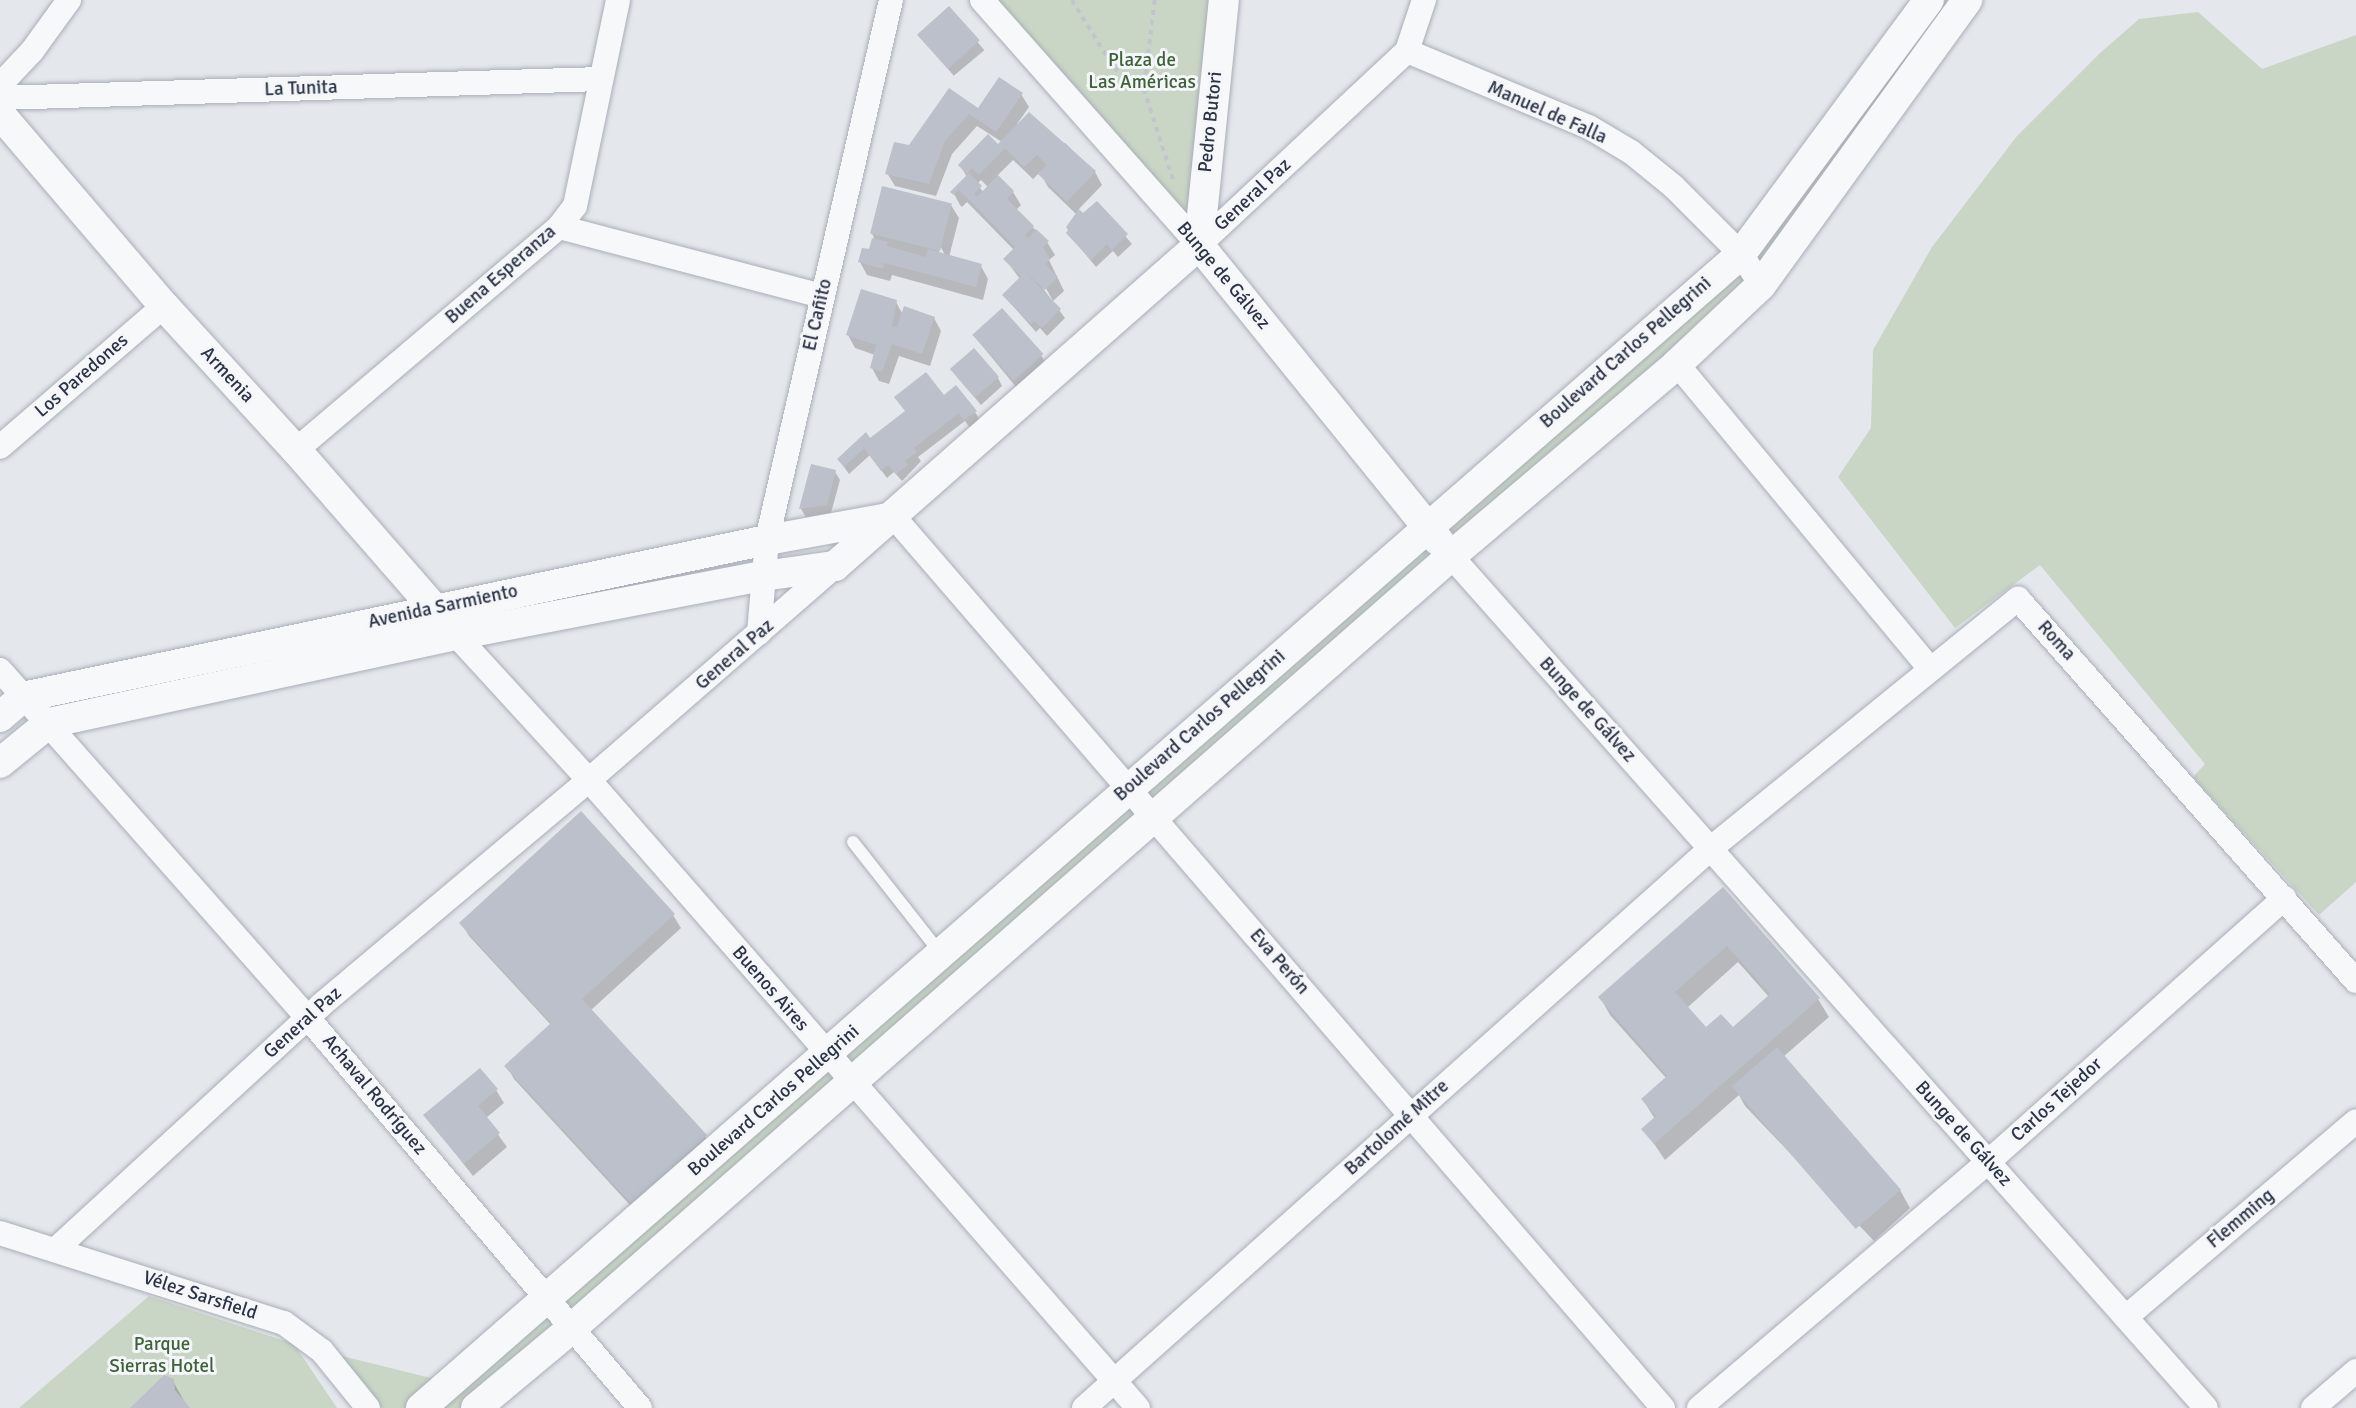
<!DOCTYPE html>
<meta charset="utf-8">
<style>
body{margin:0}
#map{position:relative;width:2356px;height:1408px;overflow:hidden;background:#e4e7ec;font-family:Signika,sans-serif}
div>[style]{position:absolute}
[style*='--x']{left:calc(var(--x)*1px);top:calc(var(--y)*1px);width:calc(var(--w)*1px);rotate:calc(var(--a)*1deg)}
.green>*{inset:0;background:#c9d6c5}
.shadow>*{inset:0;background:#0003;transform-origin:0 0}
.building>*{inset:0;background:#bbc0ca;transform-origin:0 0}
.path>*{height:3.5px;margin-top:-1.75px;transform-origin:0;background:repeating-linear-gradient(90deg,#c2c5cb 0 5px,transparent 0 10px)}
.roads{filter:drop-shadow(0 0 2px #a9aeb7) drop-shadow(0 0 2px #a9aeb7)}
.service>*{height:12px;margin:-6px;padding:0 6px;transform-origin:6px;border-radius:6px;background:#f7f8fa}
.minor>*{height:24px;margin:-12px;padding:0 12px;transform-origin:12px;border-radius:12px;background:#f7f8fa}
.tertiary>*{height:30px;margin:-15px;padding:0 15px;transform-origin:15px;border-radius:15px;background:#f7f8fa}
span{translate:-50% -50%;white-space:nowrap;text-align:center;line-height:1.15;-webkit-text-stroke:6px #f4f6f9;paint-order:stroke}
.park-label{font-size:19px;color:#3f6138}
.street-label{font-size:19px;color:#2b3445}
</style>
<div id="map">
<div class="green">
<i style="clip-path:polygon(983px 0,1224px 0,1199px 245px)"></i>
<i style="clip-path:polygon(1929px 0,1967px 0,1761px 285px,851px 1081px,827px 1052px,1741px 254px)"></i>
<i style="clip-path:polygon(2198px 12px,2262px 69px,2356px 35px,2356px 882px,2319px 915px,2193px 777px,2205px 764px,2040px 565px,1955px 628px,1838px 477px,1871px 428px,1873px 350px,1932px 247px,2017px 136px,2099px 54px,2139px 19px)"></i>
<i style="clip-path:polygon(826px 1054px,849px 1084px,577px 1320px,559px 1296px)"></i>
<i style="clip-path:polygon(149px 1296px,294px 1344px,337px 1408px,19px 1408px)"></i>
<i style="clip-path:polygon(543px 1308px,558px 1327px,461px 1408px,427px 1408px)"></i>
<i style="clip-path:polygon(338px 1355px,443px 1381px,412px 1408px,382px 1408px)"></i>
</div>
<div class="shadow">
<i style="left:949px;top:8px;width:55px;height:40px;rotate:50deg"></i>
<i style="clip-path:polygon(evenodd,949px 90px,979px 110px,1021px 94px,1029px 107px,1017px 124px,1062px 147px,1065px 143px,1095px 172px,1102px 185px,1078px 210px,1083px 216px,1097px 203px,1132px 244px,1118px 257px,1113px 251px,1096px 267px,1068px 233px,1076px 214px,1048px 187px,1040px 172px,1033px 179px,1013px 160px,997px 176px,1013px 192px,1021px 205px,1016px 210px,1047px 242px,1055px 255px,1049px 260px,1064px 291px,1053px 301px,1042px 281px,1039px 283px,1065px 318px,1047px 336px,1040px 328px,1036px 332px,1004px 296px,1020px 279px,1005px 259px,1014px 250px,967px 202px,962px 207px,960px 205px,953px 192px,967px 177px,960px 165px,1002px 142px,977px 126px,952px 154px,936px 196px,895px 186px,887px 173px,910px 147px,949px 90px,981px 180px,989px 188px,984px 193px,977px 184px,981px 180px)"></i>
<i style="clip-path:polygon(evenodd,951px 205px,959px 218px,949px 257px,981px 266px,988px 279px,983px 300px,892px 275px,890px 281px,867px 275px,860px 262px,870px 252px,874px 238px,872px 233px,951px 205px,938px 242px,945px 255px,941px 255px,935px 244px,938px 242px)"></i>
<i style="clip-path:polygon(896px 302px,903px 315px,934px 318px,941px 331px,930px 366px,899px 356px,889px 384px,879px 381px,872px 368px,875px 355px,855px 348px,848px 335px)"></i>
<i style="clip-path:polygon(974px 336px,1041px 355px,1049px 368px,1021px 393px)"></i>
<i style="clip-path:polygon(952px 370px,998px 378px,1002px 386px,981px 405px)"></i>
<i style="clip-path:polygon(944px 397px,975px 412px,980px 420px,970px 428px,965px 421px,918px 457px,921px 461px,902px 481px,894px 472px,887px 478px,870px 455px,849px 474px,844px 467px,839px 459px)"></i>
<i style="clip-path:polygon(813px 466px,835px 472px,840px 480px,831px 513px,806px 517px,801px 509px)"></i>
<i style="clip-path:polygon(evenodd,1723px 890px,1818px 999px,1829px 1017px,1783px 1057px,1900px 1190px,1910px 1208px,1874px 1241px,1745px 1106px,1739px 1095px,1665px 1160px,1644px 1129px,1655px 1119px,1643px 1100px,1667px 1079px,1610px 1015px,1600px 997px,1723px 890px,1738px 962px,1769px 997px,1732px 1029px,1706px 1030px,1687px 1008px,1738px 962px)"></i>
<i style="clip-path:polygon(673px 915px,681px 928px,590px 1011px,705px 1136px,713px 1149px,640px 1216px,514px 1079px,507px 1066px,551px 1025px,469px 936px,461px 923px)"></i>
<i style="clip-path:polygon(496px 1090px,504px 1103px,486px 1118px,507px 1147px,473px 1176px,426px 1116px)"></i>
<i style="clip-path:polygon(174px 1383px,188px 1408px,132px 1408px)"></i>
</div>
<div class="building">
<i style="left:949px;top:6px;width:46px;height:43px;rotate:48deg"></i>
<i style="clip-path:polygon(999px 77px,1023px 93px,996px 132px,969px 114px,945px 141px,929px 184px,885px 174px,894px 142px,909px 145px,949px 88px,978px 108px)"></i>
<i style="clip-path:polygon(1029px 112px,1096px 171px,1067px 202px,1038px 174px,1047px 165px,1037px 155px,1024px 167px,1005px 148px,979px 175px,972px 168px,967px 174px,958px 165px,988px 134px,998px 144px)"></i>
<i style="clip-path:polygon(969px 173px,982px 186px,974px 194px,977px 197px,998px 175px,1014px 191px,1007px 199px,1034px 226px,1025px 235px,1028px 238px,1036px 229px,1049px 241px,1043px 247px,1050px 259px,1045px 264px,1058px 277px,1045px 290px,1024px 271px,1061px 309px,1042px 328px,1034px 321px,1031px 324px,1002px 295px,1021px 276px,1003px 259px,1015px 247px,959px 190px,954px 195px,950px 192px)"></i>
<i style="left:882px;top:186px;width:72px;height:49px;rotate:14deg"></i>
<i style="clip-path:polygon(1097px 201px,1128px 234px,1112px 250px,1107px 244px,1091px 260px,1066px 233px,1068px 230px,1066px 227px,1079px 209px,1083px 213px)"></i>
<i style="clip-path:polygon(872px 238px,888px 242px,887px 246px,926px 257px,928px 249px,982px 264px,976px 287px,884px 263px,883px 269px,858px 262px,862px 248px,869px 249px)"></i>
<i style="clip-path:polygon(861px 289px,897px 300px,892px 326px,897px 327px,904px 306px,935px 317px,922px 354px,892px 344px,882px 372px,870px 368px,876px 345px,846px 335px)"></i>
<i style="left:1002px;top:308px;width:62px;height:40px;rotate:48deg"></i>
<i style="left:974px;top:348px;width:38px;height:32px;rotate:49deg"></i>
<i style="clip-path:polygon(926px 372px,944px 395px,956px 385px,977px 411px,964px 420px,959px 413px,914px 448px,917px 452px,905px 461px,908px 465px,896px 474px,888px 465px,881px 471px,864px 448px,844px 467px,837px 459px,866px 432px,870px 438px,905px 411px,894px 397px)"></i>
<i style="clip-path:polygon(811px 464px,836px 470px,827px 505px,799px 509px)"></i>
<i style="clip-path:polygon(581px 811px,675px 914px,582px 999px,707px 1135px,632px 1204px,504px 1066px,551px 1023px,459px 923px)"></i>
<i style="clip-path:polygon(evenodd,1723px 887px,1820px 998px,1654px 1144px,1641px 1129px,1656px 1116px,1641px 1099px,1667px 1076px,1598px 997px,1723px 887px,1727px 946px,1770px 994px,1733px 1027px,1721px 1014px,1706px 1027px,1675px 992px,1727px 946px)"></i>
<i style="left:1777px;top:1047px;width:189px;height:60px;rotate:49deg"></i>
<i style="clip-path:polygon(480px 1068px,498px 1089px,478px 1106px,500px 1133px,464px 1164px,423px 1115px)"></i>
<i style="clip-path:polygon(164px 1375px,174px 1379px,175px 1390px,190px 1408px,130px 1408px)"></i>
</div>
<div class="path">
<i style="--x:1072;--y:0;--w:80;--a:58.3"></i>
<i style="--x:1114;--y:68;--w:37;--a:35"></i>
<i style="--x:1155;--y:0;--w:90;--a:97"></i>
<i style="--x:1144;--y:89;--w:98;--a:72.1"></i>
</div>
<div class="roads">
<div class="service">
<i style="--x:853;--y:842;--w:142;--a:51.8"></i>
</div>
<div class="minor">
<i style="--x:982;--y:0;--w:327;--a:48.5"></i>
<i style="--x:1199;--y:245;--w:284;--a:-43"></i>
<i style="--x:1407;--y:51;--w:54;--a:-71.6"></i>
<i style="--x:1407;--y:51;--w:197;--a:22.7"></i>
<i style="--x:1589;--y:127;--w:49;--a:30.8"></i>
<i style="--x:1631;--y:152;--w:55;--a:39.1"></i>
<i style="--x:1674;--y:187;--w:95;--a:45"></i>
<i style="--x:1741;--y:254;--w:37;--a:57"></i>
<i style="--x:0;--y:85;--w:47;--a:-46.7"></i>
<i style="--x:32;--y:51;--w:63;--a:-54"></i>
<i style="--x:0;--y:98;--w:601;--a:-1.81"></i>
<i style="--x:559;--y:227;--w:272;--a:14.7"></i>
<i style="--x:1677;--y:364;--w:396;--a:50.3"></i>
<i style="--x:0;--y:447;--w:216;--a:-40.7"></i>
<i style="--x:296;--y:450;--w:345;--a:-40.3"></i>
<i style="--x:559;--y:227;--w:26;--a:-53"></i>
<i style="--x:575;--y:206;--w:210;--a:-78.2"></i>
<i style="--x:894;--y:517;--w:1177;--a:49.2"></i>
<i style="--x:1451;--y:556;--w:1138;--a:48.45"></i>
<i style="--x:759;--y:633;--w:93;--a:-85.1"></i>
<i style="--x:767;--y:540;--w:554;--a:-77.07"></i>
<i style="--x:456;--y:635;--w:197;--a:47.5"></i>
<i style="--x:589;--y:780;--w:834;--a:48.84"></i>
<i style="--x:0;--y:670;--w:465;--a:48.5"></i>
<i style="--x:308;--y:1018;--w:512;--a:49.59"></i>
<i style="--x:0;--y:1233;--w:298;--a:17.6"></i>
<i style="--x:284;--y:1323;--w:47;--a:36.4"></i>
<i style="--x:322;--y:1351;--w:73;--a:51.1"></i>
<i style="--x:55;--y:1250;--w:362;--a:-42.6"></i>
<i style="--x:321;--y:1005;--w:350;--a:-40"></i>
<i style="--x:589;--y:780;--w:326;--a:-41"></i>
<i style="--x:2126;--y:1317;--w:302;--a:-40.4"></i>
<i style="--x:1084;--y:1408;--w:839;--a:-41.76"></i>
<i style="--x:1710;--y:849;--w:397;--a:-39.1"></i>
<i style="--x:2018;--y:599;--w:510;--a:48.5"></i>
<i style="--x:1699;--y:1408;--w:380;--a:-40.4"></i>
<i style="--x:1988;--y:1162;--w:397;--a:-41.7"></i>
<i style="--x:2313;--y:1408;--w:57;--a:-40.7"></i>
</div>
<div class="tertiary">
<i style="--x:0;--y:114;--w:253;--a:49.5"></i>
<i style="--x:164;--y:306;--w:195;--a:47.5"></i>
<i style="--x:296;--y:450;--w:227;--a:48.9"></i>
<i style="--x:1199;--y:245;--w:381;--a:51"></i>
<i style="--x:1199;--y:245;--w:246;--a:-84.2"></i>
<i style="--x:0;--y:717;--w:30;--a:-41"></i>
<i style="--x:23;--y:697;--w:760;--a:-11.92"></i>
<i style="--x:767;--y:540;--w:129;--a:-10.3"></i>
<i style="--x:0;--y:763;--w:63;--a:-39.2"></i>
<i style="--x:49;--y:723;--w:416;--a:-12.2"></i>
<i style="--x:456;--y:635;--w:313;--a:-10.9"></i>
<i style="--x:763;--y:576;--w:73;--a:-7.9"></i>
<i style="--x:835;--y:566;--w:485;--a:-41.4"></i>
<i style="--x:421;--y:1408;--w:1753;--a:-41.16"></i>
<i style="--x:1741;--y:254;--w:316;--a:-53.5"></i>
<i style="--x:476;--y:1408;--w:125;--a:-39.8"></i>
<i style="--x:572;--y:1328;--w:1170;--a:-41.29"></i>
<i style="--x:1451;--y:556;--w:297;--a:-40.3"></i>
<i style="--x:1677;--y:364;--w:115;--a:-43.2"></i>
<i style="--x:1761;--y:285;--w:352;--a:-54.1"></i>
</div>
</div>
<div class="park-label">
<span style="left:1142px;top:72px">Plaza de<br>Las Américas</span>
<span style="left:162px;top:1356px">Parque<br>Sierras Hotel</span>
</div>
<div class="street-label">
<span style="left:301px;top:89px;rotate:-2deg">La Tunita</span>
<span style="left:1547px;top:113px;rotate:24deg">Manuel de Falla</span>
<span style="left:1211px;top:122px;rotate:-84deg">Pedro Butori</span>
<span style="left:1253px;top:195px;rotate:-43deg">General Paz</span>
<span style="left:501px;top:275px;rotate:-41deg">Buena Esperanza</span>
<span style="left:1223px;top:276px;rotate:50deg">Bunge de Gálvez</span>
<span style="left:818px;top:315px;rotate:-77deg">El Cañito</span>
<span style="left:1626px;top:353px;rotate:-41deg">Boulevard Carlos Pellegrini</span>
<span style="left:227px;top:375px;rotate:47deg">Armenia</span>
<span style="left:82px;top:376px;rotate:-41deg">Los Paredones</span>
<span style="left:443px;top:607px;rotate:-12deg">Avenida Sarmiento</span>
<span style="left:2056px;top:641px;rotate:48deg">Roma</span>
<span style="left:735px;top:655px;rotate:-41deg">General Paz</span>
<span style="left:1587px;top:710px;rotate:48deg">Bunge de Gálvez</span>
<span style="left:1200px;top:726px;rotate:-41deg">Boulevard Carlos Pellegrini</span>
<span style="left:1279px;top:962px;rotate:49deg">Eva Perón</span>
<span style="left:770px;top:989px;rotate:49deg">Buenos Aires</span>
<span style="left:303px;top:1023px;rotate:-42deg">General Paz</span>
<span style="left:374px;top:1095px;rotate:50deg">Achaval Rodríguez</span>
<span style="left:2057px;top:1100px;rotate:-42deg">Carlos Tejedor</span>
<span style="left:774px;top:1101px;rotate:-41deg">Boulevard Carlos Pellegrini</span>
<span style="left:1397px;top:1128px;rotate:-42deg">Bartolomé Mitre</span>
<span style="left:1963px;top:1134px;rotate:48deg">Bunge de Gálvez</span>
<span style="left:2241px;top:1219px;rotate:-40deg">Flemming</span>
<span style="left:200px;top:1296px;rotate:18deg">Vélez Sarsfield</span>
</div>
</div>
